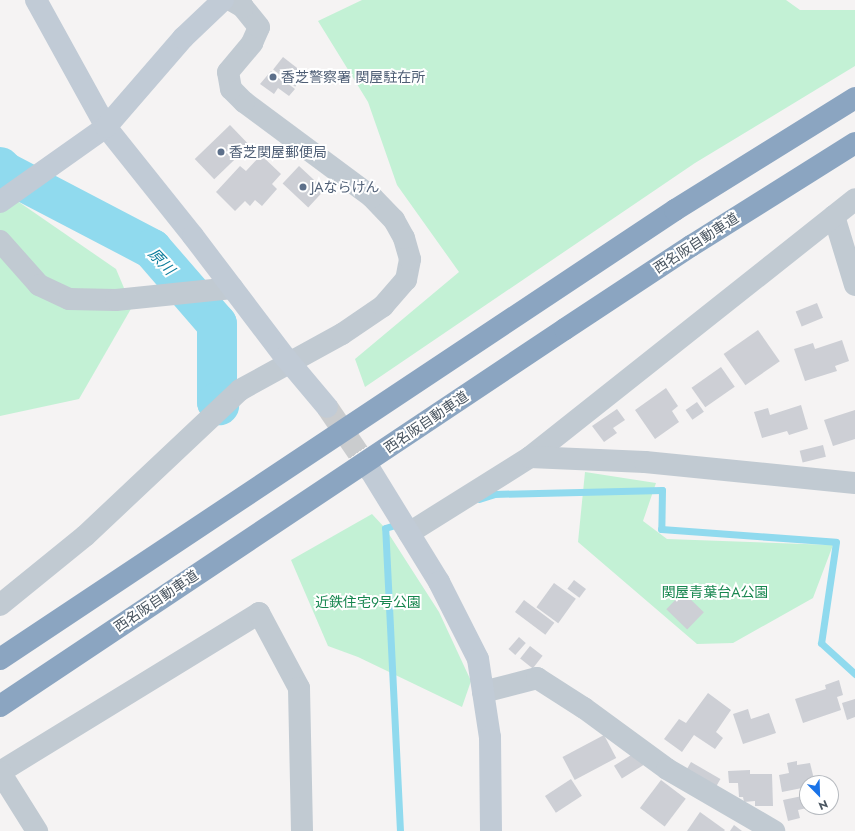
<!DOCTYPE html>
<meta charset="utf-8">
<style>
body{margin:0}
#map{position:relative;width:855px;height:831px;overflow:hidden;background:#f5f3f3;font-family:Jost,"Noto Sans JP",sans-serif}
div>[style]{position:absolute}
[style*='--x']{left:calc(var(--x)*1px);top:calc(var(--y)*1px);width:calc(var(--w)*1px);rotate:calc(var(--a)*1deg)}
.green>*{inset:0;background:#c3f1d5}
.stream>*{height:7px;margin:-3.5px;padding:0 3.5px;transform-origin:3.5px;border-radius:3.5px;background:#90daee}
.river>*{height:40px;margin:-20px;padding:0 20px;transform-origin:20px;border-radius:20px;background:#90daee}
.building>*{inset:0;background:#cdcfd5;transform-origin:0 0}
.street-tunnel>*{height:22px;margin-top:-11px;transform-origin:0;background:repeating-linear-gradient(90deg,#caccce 0 22px,transparent 0 33px)}
.street>*{height:22px;margin:-11px;padding:0 11px;transform-origin:11px;border-radius:11px;background:#c1cad2}
.secondary>*{height:22px;margin:-11px;padding:0 11px;transform-origin:11px;border-radius:11px;background:#c1cbd6}
.highway>*{height:22px;margin:-11px;padding:0 11px;transform-origin:11px;border-radius:11px;background:#8ba5c1}
.dots>*{width:11px;height:11px;translate:-50% -50%;box-sizing:border-box;border:2px solid #fff;border-radius:50%}
span{translate:-50% -50%;white-space:nowrap;text-align:center;line-height:1.15;-webkit-text-stroke:4px #fff;paint-order:stroke}
.service-label{font-size:14px;color:#4e5e75}
.left{translate:0 -50%;text-align:left}
.street-label{font-size:14px;color:#4a5661}
.park-label{font-size:14px;color:#17864f}
.water-label{font-size:15px;color:#0c7c9b;font-style:italic}
.north{position:absolute;left:799px;top:775px;width:40px;height:40px;box-sizing:border-box;background:#fff;border:1px solid #b7bbc0;border-radius:50%;rotate:157deg;font-size:11px;font-weight:700;line-height:16px;text-align:center;color:#4a5661}
.north::after{content:'';display:block;margin:auto;width:14px;height:18px;background:#1a73e8;clip-path:polygon(50% 0,100% 100%,50% 72%,0 100%)}
</style>
<div id="map">
<div class="green">
<i style="clip-path:polygon(362px 0,786px 0,800px 10px,855px 10px,855px 66px,695px 163px,365px 387px,355px 359px,459px 272px,397px 185px,368px 102px,318px 21px)"></i>
<i style="clip-path:polygon(0 189px,116px 269px,132px 307px,79px 399px,0 416px)"></i>
<i style="clip-path:polygon(585px 472px,656px 483px,643px 521px,667px 539px,833px 545px,813px 598px,733px 643px,697px 644px,578px 542px)"></i>
<i style="clip-path:polygon(372px 514px,385px 528px,439px 612px,471px 681px,462px 707px,358px 657px,328px 646px,291px 560px)"></i>
</div>
<div class="stream">
<i style="--x:479;--y:499;--w:16;--a:-18"></i>
<i style="--x:494;--y:494;--w:168;--a:-1.4"></i>
<i style="--x:662;--y:490;--w:39;--a:91"></i>
<i style="--x:661;--y:529;--w:175;--a:4.2"></i>
<i style="--x:836;--y:542;--w:102;--a:98.4"></i>
<i style="--x:821;--y:643;--w:46;--a:42.4"></i>
<i style="--x:400;--y:831;--w:303;--a:-92.8"></i>
<i style="--x:385;--y:528;--w:17;--a:-17"></i>
</div>
<div class="river">
<i style="--x:0;--y:167;--w:7;--a:45"></i>
<i style="--x:5;--y:172;--w:166;--a:27.6"></i>
<i style="--x:152;--y:249;--w:99;--a:49.1"></i>
<i style="--x:217;--y:324;--w:78;--a:90"></i>
<i style="--x:217;--y:402;--w:4;--a:56"></i>
</div>
<div class="building">
<i style="left:283px;top:57px;width:28px;height:16px;rotate:38deg"></i>
<i style="clip-path:polygon(271px 71px,295px 89px,289px 96px,278px 88px,274px 94px,260px 84px)"></i>
<i style="left:230px;top:125px;width:28px;height:49px;rotate:46deg"></i>
<i style="clip-path:polygon(261px 155px,281px 174px,272px 184px,277px 189px,262px 206px,255px 200px,250px 206px,245px 201px,235px 211px,216px 192px,240px 166px,246px 171px)"></i>
<i style="left:299px;top:166px;width:35px;height:24px;rotate:43deg"></i>
<i style="left:817px;top:303px;width:16px;height:23px;rotate:68deg"></i>
<i style="left:758px;top:330px;width:38px;height:42px;rotate:55deg"></i>
<i style="clip-path:polygon(842px 340px,849px 361px,835px 366px,837px 371px,805px 381px,794px 349px,813px 343px,815px 349px)"></i>
<i style="left:721px;top:367px;width:24px;height:36px;rotate:55deg"></i>
<i style="clip-path:polygon(666px 388px,678px 406px,672px 411px,679px 422px,655px 439px,635px 410px)"></i>
<i style="left:697px;top:402px;width:12px;height:14px;rotate:55deg"></i>
<i style="clip-path:polygon(801px 405px,808px 429px,789px 435px,787px 431px,762px 438px,754px 412px,768px 408px,770px 415px)"></i>
<i style="clip-path:polygon(617px 409px,625px 420px,613px 428px,617px 433px,604px 442px,592px 426px)"></i>
<i style="clip-path:polygon(855px 410px,855px 439px,833px 446px,824px 420px)"></i>
<i style="left:823px;top:445px;width:12px;height:24px;rotate:76deg"></i>
<i style="left:574px;top:580px;width:15px;height:11px;rotate:37deg"></i>
<i style="left:554px;top:583px;width:27px;height:30px;rotate:36deg"></i>
<i style="left:683px;top:592px;width:29px;height:24px;rotate:44deg"></i>
<i style="left:524px;top:600px;width:38px;height:15px;rotate:37deg"></i>
<i style="left:519px;top:637px;width:9px;height:16px;rotate:41deg"></i>
<i style="left:530px;top:646px;width:16px;height:16px;rotate:38deg"></i>
<i style="clip-path:polygon(839px 680px,843px 695px,837px 697px,841px 710px,803px 723px,795px 699px,826px 689px,825px 685px)"></i>
<i style="clip-path:polygon(708px 693px,731px 710px,716px 732px,723px 738px,715px 749px,694px 735px,682px 752px,664px 739px,679px 719px,686px 723px)"></i>
<i style="clip-path:polygon(855px 699px,855px 717px,847px 720px,842px 703px)"></i>
<i style="clip-path:polygon(748px 709px,751px 719px,769px 713px,776px 733px,743px 744px,733px 714px)"></i>
<i style="left:604px;top:735px;width:26px;height:47px;rotate:62deg"></i>
<i style="left:636px;top:752px;width:15px;height:26px;rotate:58deg"></i>
<i style="clip-path:polygon(797px 761px,797px 765px,810px 763px,815px 783px,807px 783px,807px 787px,782px 792px,779px 775px,789px 773px,787px 763px)"></i>
<i style="left:691px;top:762px;width:34px;height:9px;rotate:30deg"></i>
<i style="clip-path:polygon(750px 770px,750px 774px,772px 774px,773px 806px,755px 806px,755px 801px,744px 802px,743px 797px,739px 797px,738px 783px,729px 783px,728px 771px)"></i>
<i style="left:571px;top:779px;width:20px;height:31px;rotate:57deg"></i>
<i style="left:661px;top:780px;width:31px;height:35px;rotate:37deg"></i>
<i style="clip-path:polygon(807px 795px,807px 808px,798px 810px,800px 818px,788px 821px,783px 800px)"></i>
<i style="clip-path:polygon(700px 812px,725px 830px,724px 831px,687px 831px)"></i>
<i style="clip-path:polygon(734px 825px,742px 831px,730px 831px)"></i>
</div>
<div class="street-tunnel">
<i style="--x:327;--y:407;--w:80;--a:55.7"></i>
</div>
<div class="street">
<i style="--x:834;--y:216;--w:72;--a:73.1"></i>
<i style="--x:0;--y:241;--w:59;--a:48.4"></i>
<i style="--x:39;--y:285;--w:33;--a:25"></i>
<i style="--x:69;--y:299;--w:47;--a:1.2"></i>
<i style="--x:116;--y:300;--w:117;--a:-5.9"></i>
<i style="--x:530;--y:457;--w:415;--a:-38.4"></i>
<i style="--x:409;--y:533;--w:143;--a:-32.1"></i>
<i style="--x:530;--y:457;--w:115;--a:2.5"></i>
<i style="--x:645;--y:462;--w:211;--a:5.7"></i>
<i style="--x:0;--y:605;--w:109;--a:-39.1"></i>
<i style="--x:85;--y:536;--w:213;--a:-43.3"></i>
<i style="--x:240;--y:390;--w:116;--a:-28.8"></i>
<i style="--x:342;--y:334;--w:50;--a:-34.3"></i>
<i style="--x:383;--y:306;--w:35;--a:-49"></i>
<i style="--x:406;--y:280;--w:21;--a:-79"></i>
<i style="--x:410;--y:259;--w:22;--a:-106"></i>
<i style="--x:404;--y:238;--w:21;--a:-119"></i>
<i style="--x:394;--y:220;--w:32;--a:-134"></i>
<i style="--x:372;--y:197;--w:159;--a:-143.4"></i>
<i style="--x:244;--y:102;--w:18;--a:-135"></i>
<i style="--x:231;--y:89;--w:17;--a:-100"></i>
<i style="--x:228;--y:72;--w:38;--a:-50"></i>
<i style="--x:252;--y:43;--w:17;--a:-66"></i>
<i style="--x:259;--y:27;--w:26;--a:-129"></i>
<i style="--x:243;--y:7;--w:14;--a:-150"></i>
<i style="--x:483;--y:692;--w:56;--a:-14.5"></i>
<i style="--x:537;--y:678;--w:56;--a:32.6"></i>
<i style="--x:584;--y:708;--w:103;--a:36.3"></i>
<i style="--x:667;--y:769;--w:124;--a:30.1"></i>
<i style="--x:0;--y:772;--w:304;--a:-31.5"></i>
<i style="--x:259;--y:613;--w:85;--a:61.9"></i>
<i style="--x:299;--y:688;--w:143;--a:88.8"></i>
<i style="--x:0;--y:772;--w:70;--a:57.9"></i>
</div>
<div class="secondary">
<i style="--x:36;--y:0;--w:145;--a:61.1"></i>
<i style="--x:106;--y:127;--w:139;--a:51.4"></i>
<i style="--x:193;--y:236;--w:152;--a:52.8"></i>
<i style="--x:285;--y:357;--w:65;--a:50"></i>
<i style="--x:0;--y:202;--w:130;--a:-35.3"></i>
<i style="--x:106;--y:127;--w:118;--a:-49.1"></i>
<i style="--x:183;--y:38;--w:55;--a:-43.5"></i>
<i style="--x:372;--y:473;--w:128;--a:58.4"></i>
<i style="--x:439;--y:582;--w:86;--a:63.1"></i>
<i style="--x:478;--y:659;--w:79;--a:81.3"></i>
<i style="--x:490;--y:737;--w:94;--a:89.4"></i>
</div>
<div class="highway">
<i style="--x:0;--y:659;--w:811;--a:-33.63"></i>
<i style="--x:675;--y:210;--w:212;--a:-31.9"></i>
<i style="--x:0;--y:706;--w:679;--a:-33.71"></i>
<i style="--x:565;--y:329;--w:151;--a:-33.4"></i>
<i style="--x:691;--y:246;--w:194;--a:-32.1"></i>
</div>
<div class="dots">
<i style="left:273px;top:77px;background:#5c6f8a"></i>
<i style="left:221px;top:152px;background:#5c6f8a"></i>
<i style="left:303px;top:187px;background:#5c6f8a"></i>
</div>
<div class="service-label">
<span class="left" style="left:281px;top:77px">香芝警察署 関屋駐在所</span>
<span class="left" style="left:229px;top:152px">香芝関屋郵便局</span>
<span class="left" style="left:311px;top:187px">JAならけん</span>
</div>
<div class="street-label">
<span style="left:696px;top:243px;rotate:-33deg">西名阪自動車道</span>
<span style="left:426px;top:422px;rotate:-34deg">西名阪自動車道</span>
<span style="left:156px;top:601px;rotate:-34deg">西名阪自動車道</span>
</div>
<div class="park-label">
<span style="left:715px;top:592px">関屋青葉台A公園</span>
<span style="left:368px;top:602px">近鉄住宅９号公園</span>
</div>
<div class="water-label">
<span style="left:161px;top:262px;rotate:46deg">原川</span>
</div>
<div class="north">N</div>
</div>
